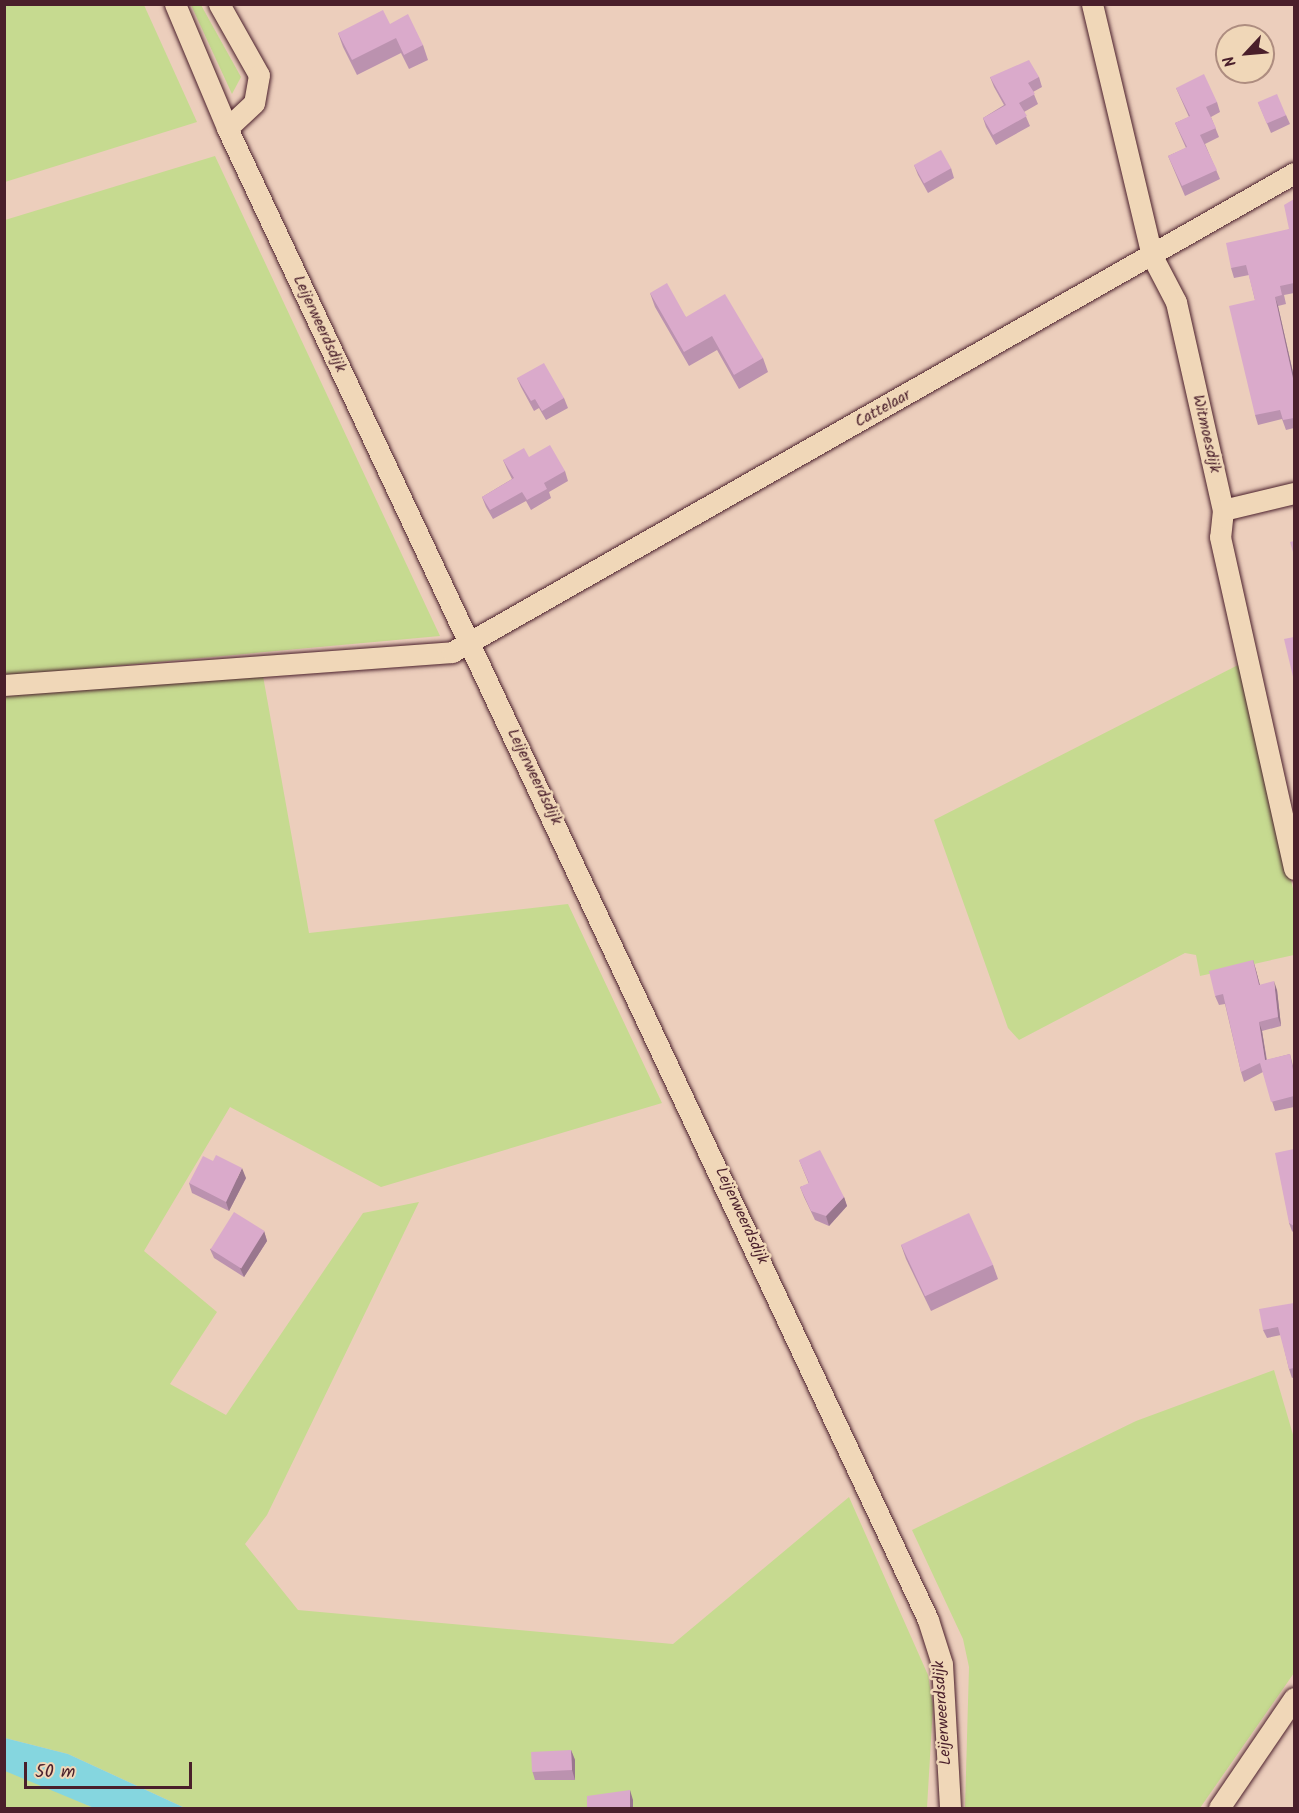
<!DOCTYPE html>
<style>
body{margin:0}
#map{position:relative;width:1299px;height:1813px;overflow:hidden;background:#eccebc;font-family:Kalam,sans-serif}
div>[style]{position:absolute}
[style*='--x']{left:calc(var(--x)*1px);top:calc(var(--y)*1px);width:calc(var(--w)*1px);rotate:calc(var(--a)*1deg)}
.green>*{inset:0;background:#c6da90}
.water>*{inset:0;background:#85d6df}
.roads{filter:drop-shadow(0 0 2px #4a1f2b) drop-shadow(0 0 2px #4a1f2b)}
.street>*{height:21px;margin:-10.5px;padding:0 10.5px;transform-origin:10.5px;border-radius:10.5px;background:#f0d7b8}
.wall>*{inset:0;background:#bb92af}
.shaded-wall>*{inset:0;background:#99778e}
.building>*{inset:0;background:#daaacb;transform-origin:0 0}
span{translate:-50% -50%;white-space:nowrap;text-align:center;line-height:1.15;-webkit-text-stroke:5px #f0d7b8;paint-order:stroke}
.street-label{font-size:16px;color:#4a1f2b}
.frame{position:absolute;inset:0;border:6px solid #4a1f2b;pointer-events:none}
.north{position:absolute;left:1215px;top:24px;width:60px;height:60px;box-sizing:border-box;background:#f0d7b8;border:2px solid #ae8d80;border-radius:50%;rotate:244deg;font-size:16px;font-weight:700;line-height:24px;text-align:center;color:#4a1f2b}
.north::after{content:'';display:block;margin:auto;width:21px;height:27px;background:#4a1f2b;clip-path:polygon(50% 0,100% 100%,50% 72%,0 100%)}
.scale{position:absolute;left:24px;top:1762px;width:168px;height:27px;box-sizing:border-box;border:3px solid #4a1f2b;border-top:0;padding-left:8px;font-size:18px;line-height:21px;white-space:nowrap;color:#4a1f2b;-webkit-text-stroke:4px #f0d7b8;paint-order:stroke}
</style>
<div id="map">
<div class="green">
<i style="clip-path:polygon(5px 4px,144px 5px,197px 122px,5px 182px)"></i>
<i style="clip-path:polygon(191px 5px,201px 5px,241px 77px,232px 94px)"></i>
<i style="clip-path:polygon(215px 156px,440px 636px,5px 676px,5px 220px)"></i>
<i style="clip-path:polygon(1240px 664px,1294px 893px,1294px 955px,1200px 976px,1196px 955px,1185px 953px,1019px 1040px,1008px 1028px,934px 820px)"></i>
<i style="clip-path:polygon(263px 676px,309px 933px,568px 904px,662px 1103px,381px 1187px,230px 1107px,144px 1251px,217px 1312px,170px 1384px,226px 1415px,363px 1213px,419px 1202px,267px 1515px,245px 1544px,298px 1610px,673px 1644px,849px 1497px,928px 1675px,933px 1706px,927px 1808px,185px 1808px,68px 1754px,5px 1738px,5px 696px)"></i>
<i style="clip-path:polygon(1274px 1370px,1294px 1438px,1294px 1673px,1200px 1808px,965px 1808px,969px 1667px,963px 1639px,912px 1530px,1136px 1421px)"></i>
<i style="clip-path:polygon(5px 1771px,14px 1772px,94px 1808px,5px 1808px)"></i>
</div>
<div class="water">
<i style="clip-path:polygon(5px 1738px,68px 1754px,185px 1808px,94px 1808px,5px 1771px)"></i>
</div>
<div class="roads">
<div class="street">
<i style="--x:175;--y:4;--w:134;--a:67.2"></i>
<i style="--x:227;--y:128;--w:1648;--a:64.83"></i>
<i style="--x:928;--y:1620;--w:46;--a:72.3"></i>
<i style="--x:942;--y:1664;--w:144;--a:86.8"></i>
<i style="--x:219;--y:4;--w:81;--a:60.6"></i>
<i style="--x:259;--y:75;--w:28;--a:100"></i>
<i style="--x:254;--y:103;--w:37;--a:137"></i>
<i style="--x:1092;--y:4;--w:259;--a:76.6"></i>
<i style="--x:1152;--y:256;--w:52;--a:62.4"></i>
<i style="--x:1176;--y:302;--w:213;--a:77.3"></i>
<i style="--x:1223;--y:510;--w:27;--a:96"></i>
<i style="--x:1220;--y:537;--w:340;--a:77.4"></i>
<i style="--x:1223;--y:510;--w:73;--a:-13.5"></i>
<i style="--x:4;--y:685;--w:449;--a:-4.2"></i>
<i style="--x:452;--y:652;--w:969;--a:-29.63"></i>
<i style="--x:1219;--y:1808;--w:133;--a:-55.7"></i>
</div>
</div>
<div class="wall">
<i style="clip-path:polygon(390px 24px,423px 45px,428px 60px,409px 69px,401px 53px,357px 75px,343px 47px,338px 33px)"></i>
<i style="clip-path:polygon(990px 77px,1039px 77px,1042px 87px,1033px 92px,1038px 104px,1024px 112px,1030px 126px,996px 145px,986px 127px,983px 118px,1004px 105px,994px 87px)"></i>
<i style="clip-path:polygon(1176px 88px,1217px 102px,1220px 112px,1211px 117px,1219px 137px,1205px 144px,1220px 179px,1185px 196px,1168px 156px,1186px 148px,1175px 123px,1189px 117px)"></i>
<i style="clip-path:polygon(1258px 102px,1286px 115px,1290px 124px,1271px 133px)"></i>
<i style="clip-path:polygon(914px 165px,951px 168px,954px 178px,928px 193px,918px 175px)"></i>
<i style="clip-path:polygon(1294px 199px,1294px 293px,1284px 295px,1286px 304px,1278px 306px,1294px 377px,1294px 428px,1286px 430px,1282px 419px,1258px 425px,1255px 415px,1255px 300px,1249px 275px,1234px 278px,1231px 268px,1289px 229px)"></i>
<i style="clip-path:polygon(650px 293px,686px 317px,763px 358px,768px 372px,739px 389px,717px 350px,689px 366px,655px 307px)"></i>
<i style="clip-path:polygon(517px 378px,564px 398px,568px 408px,546px 420px,539px 408px,534px 411px,521px 387px)"></i>
<i style="clip-path:polygon(529px 457px,565px 471px,568px 481px,549px 492px,551px 498px,531px 510px,526px 501px,493px 519px,486px 507px,482px 497px,512px 479px,507px 469px,503px 460px)"></i>
<i style="clip-path:polygon(1253px 960px,1260px 985px,1277px 990px,1281px 1026px,1262px 1031px,1267px 1060px,1290px 1054px,1294px 1070px,1294px 1107px,1275px 1111px,1263px 1072px,1244px 1082px,1241px 1072px,1225px 1004px,1219px 1005px,1215px 996px)"></i>
<i style="clip-path:polygon(1294px 1149px,1294px 1233px,1292px 1231px,1289px 1223px)"></i>
<i style="clip-path:polygon(799px 1160px,844px 1197px,847px 1206px,829px 1226px,815px 1220px,804px 1197px,800px 1187px,809px 1184px)"></i>
<i style="clip-path:polygon(246px 1178px,229px 1211px,192px 1193px,189px 1183px)"></i>
<i style="clip-path:polygon(264px 1231px,267px 1241px,244px 1277px,214px 1258px,210px 1249px)"></i>
<i style="clip-path:polygon(901px 1245px,993px 1265px,998px 1279px,931px 1311px,906px 1259px)"></i>
<i style="clip-path:polygon(1294px 1303px,1294px 1377px,1292px 1378px,1289px 1369px,1281px 1335px,1267px 1338px,1263px 1330px)"></i>
<i style="clip-path:polygon(571px 1750px,575px 1760px,575px 1780px,535px 1780px,532px 1770px)"></i>
</div>
<div class="shaded-wall">
<i style="clip-path:polygon(1275px 297px,1278px 306px,1294px 377px,1294px 383px)"></i>
<i style="clip-path:polygon(1253px 960px,1256px 970px,1262px 994px,1259px 985px)"></i>
<i style="clip-path:polygon(1274px 981px,1277px 990px,1281px 1026px,1278px 1017px)"></i>
<i style="clip-path:polygon(1259px 1022px,1262px 1031px,1268px 1070px,1265px 1060px)"></i>
<i style="clip-path:polygon(242px 1168px,246px 1178px,229px 1211px,226px 1202px)"></i>
<i style="clip-path:polygon(844px 1197px,847px 1206px,829px 1226px,826px 1216px)"></i>
<i style="clip-path:polygon(264px 1231px,267px 1241px,244px 1277px,240px 1268px)"></i>
<i style="clip-path:polygon(571px 1750px,575px 1760px,575px 1780px,572px 1770px)"></i>
<i style="clip-path:polygon(630px 1790px,633px 1800px,633px 1809px,630px 1809px)"></i>
</div>
<div class="building">
<i style="clip-path:polygon(383px 10px,390px 24px,408px 14px,423px 45px,404px 55px,396px 38px,352px 60px,338px 33px)"></i>
<i style="clip-path:polygon(1029px 60px,1039px 77px,1028px 83px,1035px 94px,1019px 103px,1027px 116px,993px 135px,983px 118px,1006px 105px,990px 77px)"></i>
<i style="clip-path:polygon(1204px 74px,1217px 102px,1206px 107px,1216px 128px,1200px 135px,1217px 170px,1182px 186px,1168px 156px,1187px 147px,1175px 123px,1190px 116px,1176px 88px)"></i>
<i style="left:1277px;top:94px;width:23px;height:21px;rotate:67deg"></i>
<i style="left:941px;top:150px;width:21px;height:31px;rotate:61deg"></i>
<i style="clip-path:polygon(1294px 199px,1294px 283px,1280px 286px,1282px 295px,1275px 297px,1294px 383px,1294px 418px,1283px 420px,1280px 410px,1255px 415px,1229px 306px,1255px 300px,1246px 265px,1231px 268px,1226px 243px,1289px 229px,1284px 205px)"></i>
<i style="clip-path:polygon(667px 283px,686px 317px,725px 294px,763px 358px,734px 375px,712px 336px,684px 352px,650px 293px)"></i>
<i style="clip-path:polygon(544px 363px,564px 398px,542px 411px,535px 399px,531px 401px,517px 378px)"></i>
<i style="clip-path:polygon(550px 445px,565px 471px,544px 483px,547px 489px,527px 500px,522px 492px,490px 510px,482px 497px,514px 478px,503px 460px,524px 448px,529px 457px)"></i>
<i style="clip-path:polygon(1294px 541px,1294px 555px,1290px 542px)"></i>
<i style="clip-path:polygon(1294px 637px,1294px 681px,1284px 639px)"></i>
<i style="clip-path:polygon(1253px 960px,1259px 985px,1274px 981px,1278px 1017px,1259px 1022px,1265px 1060px,1290px 1054px,1294px 1075px,1294px 1096px,1271px 1102px,1260px 1063px,1241px 1072px,1223px 994px,1215px 996px,1209px 971px)"></i>
<i style="clip-path:polygon(1294px 1149px,1294px 1226px,1289px 1223px,1275px 1153px)"></i>
<i style="clip-path:polygon(820px 1150px,844px 1197px,826px 1216px,811px 1211px,800px 1187px,809px 1183px,799px 1160px)"></i>
<i style="clip-path:polygon(216px 1155px,242px 1168px,226px 1202px,189px 1183px,203px 1156px,213px 1161px)"></i>
<i style="left:234px;top:1212px;width:36px;height:44px;rotate:32deg"></i>
<i style="left:969px;top:1213px;width:57px;height:75px;rotate:65deg"></i>
<i style="clip-path:polygon(1294px 1303px,1294px 1368px,1289px 1369px,1278px 1327px,1263px 1330px,1259px 1309px)"></i>
<i style="left:571px;top:1750px;width:20px;height:40px;rotate:87deg"></i>
<i style="clip-path:polygon(630px 1790px,630px 1809px,587px 1809px,587px 1796px)"></i>
</div>
<div class="street-label">
<span style="left:319px;top:324px;rotate:65deg">Leijerweerdsdijk</span>
<span style="left:883px;top:409px;rotate:-29deg">Cattelaar</span>
<span style="left:1206px;top:434px;rotate:77deg">Witmoesdijk</span>
<span style="left:534px;top:777px;rotate:64deg">Leijerweerdsdijk</span>
<span style="left:741px;top:1216px;rotate:65deg">Leijerweerdsdijk</span>
<span style="left:943px;top:1713px;rotate:-94deg">Leijerweerdsdijk</span>
</div>
<div class="frame"></div>
<div class="north">N</div>
<div class="scale">50 m</div>
</div>
